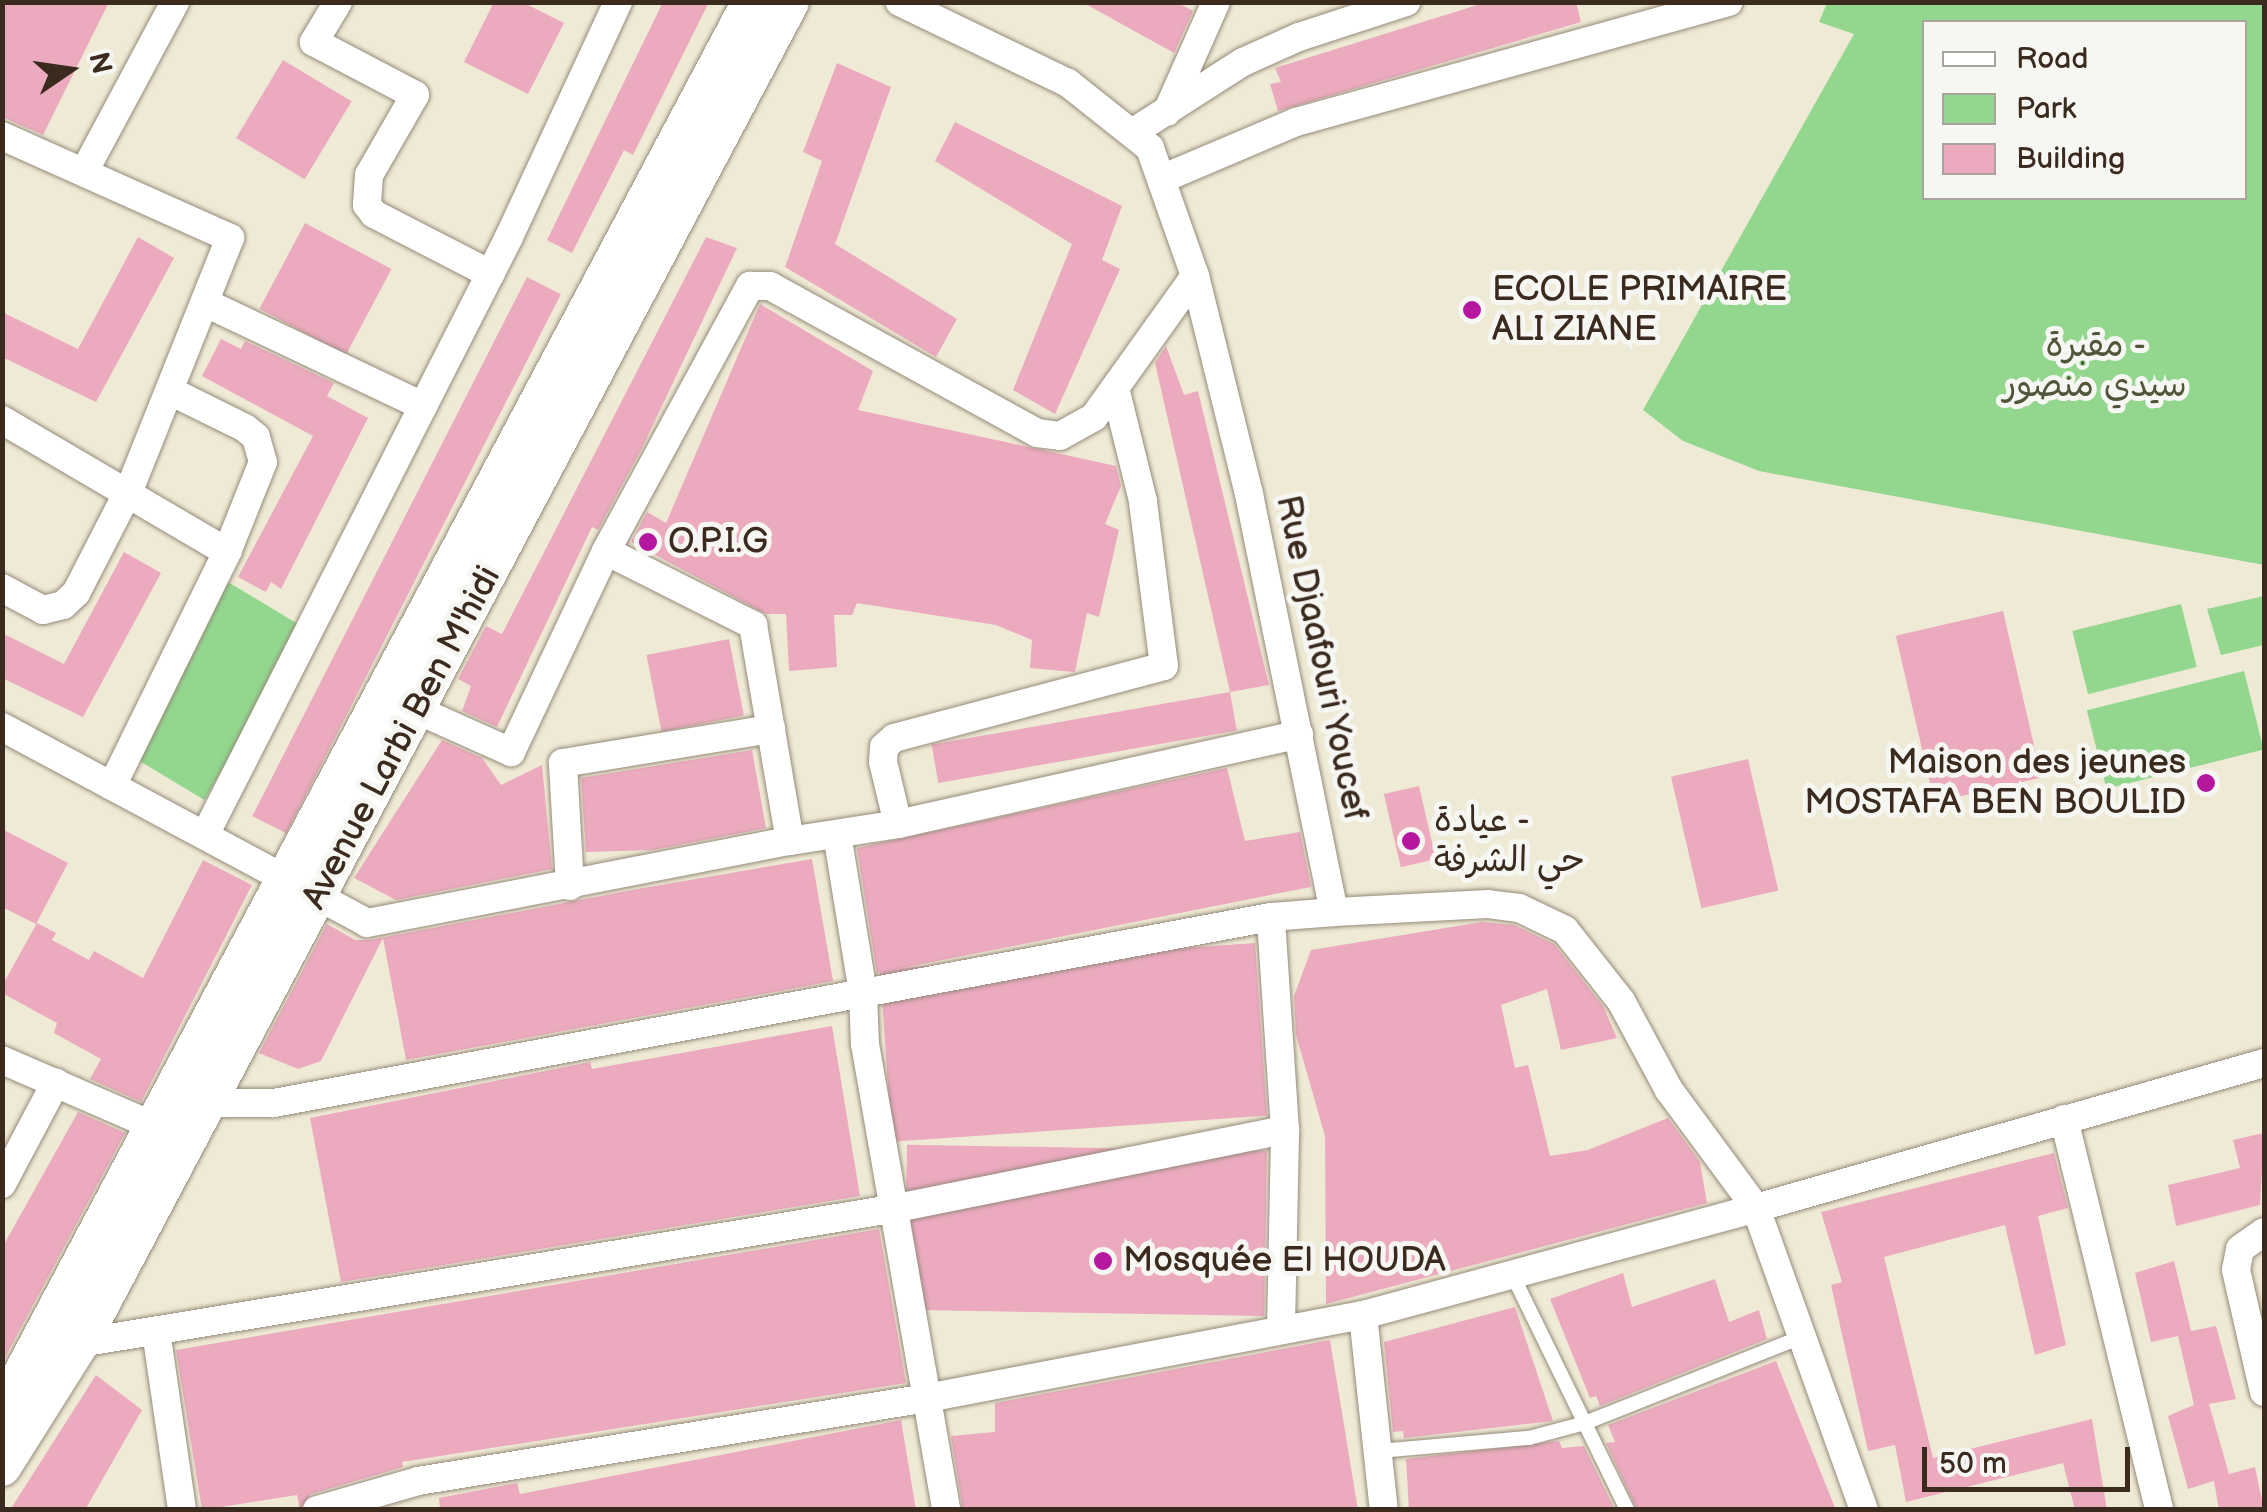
<!DOCTYPE html>
<meta charset="utf-8">
<style>
body{margin:0}
#map{position:relative;width:2267px;height:1512px;overflow:hidden;background:#efead5;font-family:"Balsamiq Sans","Playpen Sans Arabic",sans-serif}
div>[style]{position:absolute}
[style*='--x']{left:calc(var(--x)*1px);top:calc(var(--y)*1px);width:calc(var(--w)*1px);rotate:calc(var(--a)*1deg)}
.green>*{inset:0;background:#93d78f;transform-origin:0 0}
.building>*{inset:0;background:#ecaabf;transform-origin:0 0}
.roads{filter:drop-shadow(0 0 2px #958a7a) drop-shadow(0 0 2px #958a7a)}
.service>*{height:14px;margin:-7px;padding:0 7px;transform-origin:7px;border-radius:7px;background:#fff}
.minor>*{height:28px;margin:-14px;padding:0 14px;transform-origin:14px;border-radius:14px;background:#fff}
.secondary>*{height:38px;margin:-19px;padding:0 19px;transform-origin:19px;border-radius:19px;background:#fff}
.dots>*{width:28px;height:28px;translate:-50% -50%;box-sizing:border-box;border:5px solid #f6f6f2;border-radius:50%}
span{translate:-50% -50%;white-space:nowrap;text-align:center;line-height:1.15;-webkit-text-stroke:10px #f6f6f2;paint-order:stroke}
.poi-label{font-size:35px;color:#3b2a1e}
.left{translate:0 -50%;text-align:left}
.right{translate:-100% -50%;text-align:right}
.park-label{font-size:35px;color:#51553a}
.street-label{font-size:35px;color:#3b2a1e}
.frame{position:absolute;inset:0;border:5px solid #3b2a1e;pointer-events:none}
.legend{position:absolute;left:1922px;top:20px;width:325px;height:180px;box-sizing:border-box;background:#f6f6f2;border:2px solid #aba49d;margin:0;padding:12px 18px;list-style:none;font-size:30px;color:#3b2a1e}
.legend li{display:flex;align-items:center;gap:20px;height:50px}
.legend b{width:50px;border:2px solid #aba49d}
.north{position:absolute;left:20px;top:20px;width:100px;height:100px;-webkit-text-stroke:8px #f6f6f2;paint-order:stroke;rotate:77deg;font-size:28px;font-weight:700;line-height:40px;text-align:center;color:#3b2a1e}
.north::after{content:'';display:block;margin:auto;width:35px;height:45px;background:#3b2a1e;clip-path:polygon(50% 0,100% 100%,50% 72%,0 100%)}
.scale{position:absolute;left:1922px;top:1447px;width:208px;height:45px;box-sizing:border-box;border:5px solid #3b2a1e;border-top:0;padding-left:12px;font-size:30px;line-height:35px;white-space:nowrap;color:#3b2a1e;-webkit-text-stroke:8px #f6f6f2;paint-order:stroke}
</style>
<div id="map">
<div class="green">
<i style="clip-path:polygon(evenodd,1827px 3px,2264px 3px,2264px 565px,1759px 471px,1683px 441px,1643px 410px,1854px 34px,1819px 22px,1827px 3px,1924px 22px,2244px 22px,2244px 198px,1924px 198px,1924px 22px)"></i>
<i style="left:228px;top:582px;width:92px;height:199px;rotate:31deg"></i>
<i style="clip-path:polygon(2264px 596px,2264px 645px,2221px 655px,2207px 609px)"></i>
<i style="left:2181px;top:604px;width:65px;height:112px;rotate:76deg"></i>
<i style="left:2244px;top:671px;width:81px;height:162px;rotate:76deg"></i>
</div>
<div class="building">
<i style="clip-path:polygon(2px 2px,109px 2px,43px 135px,2px 117px)"></i>
<i style="clip-path:polygon(494px 2px,522px 2px,564px 23px,528px 94px,464px 62px)"></i>
<i style="clip-path:polygon(663px 2px,709px 2px,633px 155px,624px 150px,572px 253px,547px 240px)"></i>
<i style="clip-path:polygon(1082px 2px,1176px 2px,1193px 11px,1174px 53px)"></i>
<i style="clip-path:polygon(1487px 2px,1576px 2px,1581px 22px,1278px 111px,1270px 84px,1281px 82px,1275px 68px)"></i>
<i style="left:283px;top:60px;width:80px;height:91px;rotate:31deg"></i>
<i style="clip-path:polygon(837px 63px,891px 87px,835px 244px,957px 319px,936px 357px,785px 267px,822px 161px,803px 152px)"></i>
<i style="clip-path:polygon(955px 122px,1122px 206px,1102px 260px,1120px 269px,1055px 414px,1013px 390px,1072px 244px,935px 161px)"></i>
<i style="left:305px;top:223px;width:98px;height:97px;rotate:28deg"></i>
<i style="clip-path:polygon(138px 237px,174px 258px,96px 402px,2px 357px,2px 312px,78px 349px)"></i>
<i style="clip-path:polygon(706px 237px,737px 248px,642px 448px,598px 530px,592px 527px,497px 727px,462px 711px,471px 686px,458px 679px,486px 626px,502px 634px)"></i>
<i style="left:527px;top:277px;width:38px;height:605px;rotate:27deg"></i>
<i style="clip-path:polygon(760px 304px,873px 371px,858px 410px,1116px 466px,1121px 486px,1105px 524px,1119px 530px,1099px 617px,1087px 613px,1075px 672px,1030px 668px,1032px 640px,996px 625px,857px 603px,852px 615px,834px 615px,837px 667px,789px 671px,786px 614px,766px 614px,631px 542px,647px 512px,666px 523px)"></i>
<i style="clip-path:polygon(221px 339px,241px 349px,245px 341px,334px 383px,327px 396px,368px 418px,281px 589px,271px 582px,266px 592px,238px 577px,313px 436px,202px 376px)"></i>
<i style="clip-path:polygon(1166px 346px,1184px 395px,1198px 391px,1269px 685px,1230px 692px,1155px 363px)"></i>
<i style="clip-path:polygon(124px 552px,161px 573px,83px 717px,2px 678px,2px 633px,64px 664px)"></i>
<i style="left:2003px;top:611px;width:171px;height:110px;rotate:77deg"></i>
<i style="left:729px;top:639px;width:78px;height:84px;rotate:79deg"></i>
<i style="left:1230px;top:692px;width:39px;height:303px;rotate:80deg"></i>
<i style="clip-path:polygon(442px 740px,482px 758px,501px 785px,542px 765px,552px 869px,396px 900px,354px 878px)"></i>
<i style="clip-path:polygon(752px 750px,766px 828px,653px 850px,586px 852px,581px 778px)"></i>
<i style="left:1748px;top:759px;width:135px;height:79px;rotate:77deg"></i>
<i style="clip-path:polygon(1227px 768px,1245px 841px,1300px 832px,1311px 887px,877px 973px,857px 848px)"></i>
<i style="left:1419px;top:786px;width:75px;height:36px;rotate:77deg"></i>
<i style="clip-path:polygon(2px 829px,68px 863px,36px 924px,2px 907px)"></i>
<i style="clip-path:polygon(812px 859px,833px 981px,406px 1060px,383px 938px,321px 1061px,298px 1069px,259px 1053px,327px 924px,355px 940px,370px 940px,632px 890px)"></i>
<i style="clip-path:polygon(203px 860px,252px 885px,141px 1102px,90px 1079px,101px 1059px,54px 1033px,57px 1023px,2px 993px,2px 986px,37px 923px,56px 933px,52px 940px,89px 960px,94px 951px,143px 978px)"></i>
<i style="clip-path:polygon(1482px 922px,1514px 925px,1554px 944px,1603px 1006px,1617px 1038px,1561px 1050px,1547px 989px,1501px 1005px,1515px 1068px,1528px 1065px,1550px 1156px,1588px 1150px,1668px 1118px,1700px 1162px,1707px 1203px,1326px 1304px,1325px 1136px,1296px 1035px,1294px 996px,1311px 950px)"></i>
<i style="left:1255px;top:943px;width:173px;height:376px;rotate:86deg"></i>
<i style="clip-path:polygon(832px 1026px,860px 1196px,341px 1282px,310px 1118px,590px 1062px,592px 1069px)"></i>
<i style="clip-path:polygon(78px 1112px,125px 1133px,2px 1363px,2px 1248px)"></i>
<i style="clip-path:polygon(2264px 1133px,2260px 1205px,2176px 1226px,2168px 1185px,2240px 1168px,2233px 1140px)"></i>
<i style="left:1267px;top:1151px;width:165px;height:360px;rotate:91deg"></i>
<i style="clip-path:polygon(2054px 1153px,2068px 1208px,2038px 1216px,2066px 1345px,2035px 1355px,2005px 1225px,1884px 1257px,1933px 1458px,2092px 1419px,2107px 1510px,2075px 1510px,2063px 1463px,1906px 1502px,1895px 1445px,1868px 1451px,1831px 1285px,1842px 1282px,1821px 1212px)"></i>
<i style="clip-path:polygon(879px 1229px,906px 1383px,402px 1462px,403px 1467px,311px 1494px,300px 1510px,297px 1495px,202px 1510px,176px 1350px)"></i>
<i style="clip-path:polygon(2174px 1261px,2191px 1331px,2216px 1326px,2236px 1399px,2209px 1404px,2229px 1474px,2255px 1467px,2264px 1510px,2219px 1510px,2214px 1481px,2188px 1489px,2168px 1416px,2194px 1405px,2178px 1336px,2151px 1342px,2135px 1273px)"></i>
<i style="clip-path:polygon(1623px 1273px,1632px 1307px,1715px 1279px,1729px 1322px,1759px 1310px,1767px 1339px,1600px 1406px,1596px 1396px,1590px 1398px,1550px 1299px)"></i>
<i style="clip-path:polygon(1515px 1307px,1553px 1421px,1404px 1438px,1403px 1431px,1393px 1432px,1384px 1342px)"></i>
<i style="clip-path:polygon(1330px 1340px,1358px 1510px,963px 1510px,951px 1436px,995px 1432px,995px 1403px)"></i>
<i style="clip-path:polygon(1776px 1361px,1836px 1510px,1637px 1510px,1606px 1443px,1615px 1442px,1608px 1425px)"></i>
<i style="clip-path:polygon(96px 1375px,142px 1410px,85px 1510px,10px 1510px)"></i>
<i style="clip-path:polygon(901px 1420px,916px 1510px,440px 1510px,439px 1498px,517px 1483px,520px 1494px)"></i>
<i style="clip-path:polygon(1559px 1441px,1562px 1448px,1584px 1446px,1615px 1510px,1409px 1510px,1406px 1459px)"></i>
</div>
<div class="roads">
<div class="service">
<i style="--x:1514;--y:1278;--w:258;--a:64"></i>
<i style="--x:1379;--y:1451;--w:151;--a:-5"></i>
<i style="--x:1529;--y:1438;--w:58;--a:-15"></i>
<i style="--x:1585;--y:1423;--w:232;--a:-21.7"></i>
</div>
<div class="minor">
<i style="--x:338;--y:2;--w:47;--a:121"></i>
<i style="--x:314;--y:42;--w:114;--a:27.7"></i>
<i style="--x:415;--y:95;--w:92;--a:119.9"></i>
<i style="--x:369;--y:175;--w:30;--a:94"></i>
<i style="--x:367;--y:205;--w:11;--a:52"></i>
<i style="--x:374;--y:214;--w:131;--a:27.3"></i>
<i style="--x:1167;--y:112;--w:120;--a:-66"></i>
<i style="--x:1135;--y:131;--w:128;--a:-32.6"></i>
<i style="--x:1243;--y:62;--w:61;--a:-24.1"></i>
<i style="--x:1299;--y:37;--w:113;--a:-18.1"></i>
<i style="--x:2;--y:136;--w:250;--a:24.1"></i>
<i style="--x:230;--y:238;--w:271;--a:111.8"></i>
<i style="--x:129;--y:490;--w:116;--a:117.2"></i>
<i style="--x:76;--y:593;--w:18;--a:137"></i>
<i style="--x:63;--y:605;--w:21;--a:166"></i>
<i style="--x:43;--y:610;--w:47;--a:-151.8"></i>
<i style="--x:84;--y:172;--w:193;--a:-61.8"></i>
<i style="--x:1164;--y:178;--w:143;--a:-23"></i>
<i style="--x:1296;--y:122;--w:449;--a:-15.5"></i>
<i style="--x:208;--y:304;--w:238;--a:25.4"></i>
<i style="--x:2;--y:420;--w:261;--a:30.4"></i>
<i style="--x:606;--y:551;--w:165;--a:26.7"></i>
<i style="--x:753;--y:625;--w:219;--a:80.3"></i>
<i style="--x:790;--y:841;--w:109;--a:-8.9"></i>
<i style="--x:898;--y:824;--w:411;--a:-12.6"></i>
<i style="--x:417;--y:710;--w:103;--a:24.1"></i>
<i style="--x:511;--y:752;--w:222;--a:-64.7"></i>
<i style="--x:606;--y:551;--w:302;--a:-61.5"></i>
<i style="--x:750;--y:286;--w:20;--a:0"></i>
<i style="--x:770;--y:286;--w:305;--a:28.8"></i>
<i style="--x:1037;--y:433;--w:23;--a:7"></i>
<i style="--x:1060;--y:436;--w:39;--a:-29"></i>
<i style="--x:1094;--y:417;--w:173;--a:-54.4"></i>
<i style="--x:2;--y:727;--w:414;--a:28.2"></i>
<i style="--x:367;--y:923;--w:431;--a:-11"></i>
<i style="--x:112;--y:786;--w:261;--a:-63.8"></i>
<i style="--x:227;--y:552;--w:97;--a:-68.2"></i>
<i style="--x:263;--y:462;--w:26;--a:-106"></i>
<i style="--x:256;--y:437;--w:14;--a:-141"></i>
<i style="--x:245;--y:428;--w:81;--a:-153.7"></i>
<i style="--x:898;--y:824;--w:64;--a:-103.6"></i>
<i style="--x:883;--y:762;--w:15;--a:-86"></i>
<i style="--x:884;--y:747;--w:13;--a:-42"></i>
<i style="--x:894;--y:738;--w:279;--a:-14.9"></i>
<i style="--x:1164;--y:666;--w:166;--a:-97.3"></i>
<i style="--x:1143;--y:501;--w:116;--a:-103.9"></i>
<i style="--x:837;--y:834;--w:161;--a:80.7"></i>
<i style="--x:863;--y:993;--w:51;--a:87.8"></i>
<i style="--x:865;--y:1044;--w:473;--a:80.1"></i>
<i style="--x:205;--y:835;--w:671;--a:-63.05"></i>
<i style="--x:509;--y:237;--w:259;--a:-65.1"></i>
<i style="--x:570;--y:886;--w:123;--a:-93.3"></i>
<i style="--x:563;--y:763;--w:211;--a:-9.3"></i>
<i style="--x:2;--y:1060;--w:168;--a:23.5"></i>
<i style="--x:206;--y:1103;--w:68;--a:0"></i>
<i style="--x:274;--y:1103;--w:1014;--a:-10.57"></i>
<i style="--x:2064;--y:1119;--w:402;--a:76.3"></i>
<i style="--x:2;--y:1184;--w:115;--a:-62.1"></i>
<i style="--x:2264;--y:1232;--w:29;--a:145"></i>
<i style="--x:2240;--y:1249;--w:21;--a:101"></i>
<i style="--x:2236;--y:1270;--w:125;--a:77.1"></i>
<i style="--x:1363;--y:1315;--w:196;--a:83.9"></i>
<i style="--x:1281;--y:1327;--w:197;--a:-88.8"></i>
<i style="--x:1285;--y:1130;--w:213;--a:-93.8"></i>
<i style="--x:1271;--y:917;--w:63;--a:-4.5"></i>
<i style="--x:156;--y:1331;--w:181;--a:81.7"></i>
<i style="--x:80;--y:1343;--w:828;--a:-9.38"></i>
<i style="--x:897;--y:1208;--w:396;--a:-11.4"></i>
<i style="--x:317;--y:1510;--w:105;--a:-16"></i>
<i style="--x:418;--y:1481;--w:516;--a:-9.26"></i>
<i style="--x:927;--y:1398;--w:444;--a:-10.8"></i>
<i style="--x:1363;--y:1315;--w:407;--a:-15.2"></i>
<i style="--x:1756;--y:1208;--w:147;--a:-126.4"></i>
<i style="--x:1669;--y:1090;--w:101;--a:-118.3"></i>
<i style="--x:1621;--y:1001;--w:90;--a:-128.3"></i>
<i style="--x:1565;--y:930;--w:51;--a:-154.4"></i>
<i style="--x:1519;--y:908;--w:31;--a:-173"></i>
<i style="--x:1488;--y:904;--w:154;--a:177"></i>
<i style="--x:1334;--y:912;--w:427;--a:-101.5"></i>
<i style="--x:1249;--y:494;--w:225;--a:-103.9"></i>
<i style="--x:1195;--y:276;--w:136;--a:-109.4"></i>
<i style="--x:1150;--y:148;--w:105;--a:-141.6"></i>
<i style="--x:1068;--y:83;--w:187;--a:-154.3"></i>
<i style="--x:1864;--y:1510;--w:321;--a:-109.7"></i>
<i style="--x:1756;--y:1208;--w:528;--a:-15.93"></i>
</div>
<div class="secondary">
<i style="--x:2;--y:1412;--w:1597;--a:-62.02"></i>
<i style="--x:2;--y:1467;--w:146;--a:-57.8"></i>
<i style="--x:80;--y:1343;--w:1517;--a:-62.1"></i>
</div>
</div>
<div class="dots">
<i style="left:1472px;top:310px;background:#b5179e"></i>
<i style="left:648px;top:542px;background:#b5179e"></i>
<i style="left:2206px;top:783px;background:#b5179e"></i>
<i style="left:1411px;top:841px;background:#b5179e"></i>
<i style="left:1103px;top:1261px;background:#b5179e"></i>
</div>
<div class="poi-label">
<span class="left" style="left:1492px;top:310px">ECOLE PRIMAIRE<br>ALI ZIANE</span>
<span class="left" style="left:668px;top:542px">O.P.I.G</span>
<span class="right" style="left:2186px;top:783px">Maison des jeunes<br>MOSTAFA BEN BOULID</span>
<span class="left" style="left:1434px;top:841px">عيادة -<br>حي الشرفة</span>
<span class="left" style="left:1123px;top:1261px">Mosquée El HOUDA</span>
</div>
<div class="park-label">
<span style="left:2095px;top:366px">مقبرة -<br>سيدي منصور</span>
</div>
<div class="street-label">
<span style="left:1321px;top:658px;rotate:78deg">Rue Djaafouri Youcef</span>
<span style="left:402px;top:738px;rotate:-62deg">Avenue Larbi Ben M'hidi</span>
</div>
<div class="frame"></div>
<ul class="legend">
<li><b style="height:12px;background:#fff"></b>Road</li>
<li><b style="height:28px;background:#93d78f"></b>Park</li>
<li><b style="height:28px;background:#ecaabf"></b>Building</li>
</ul>
<div class="north">N</div>
<div class="scale">50 m</div>
</div>
